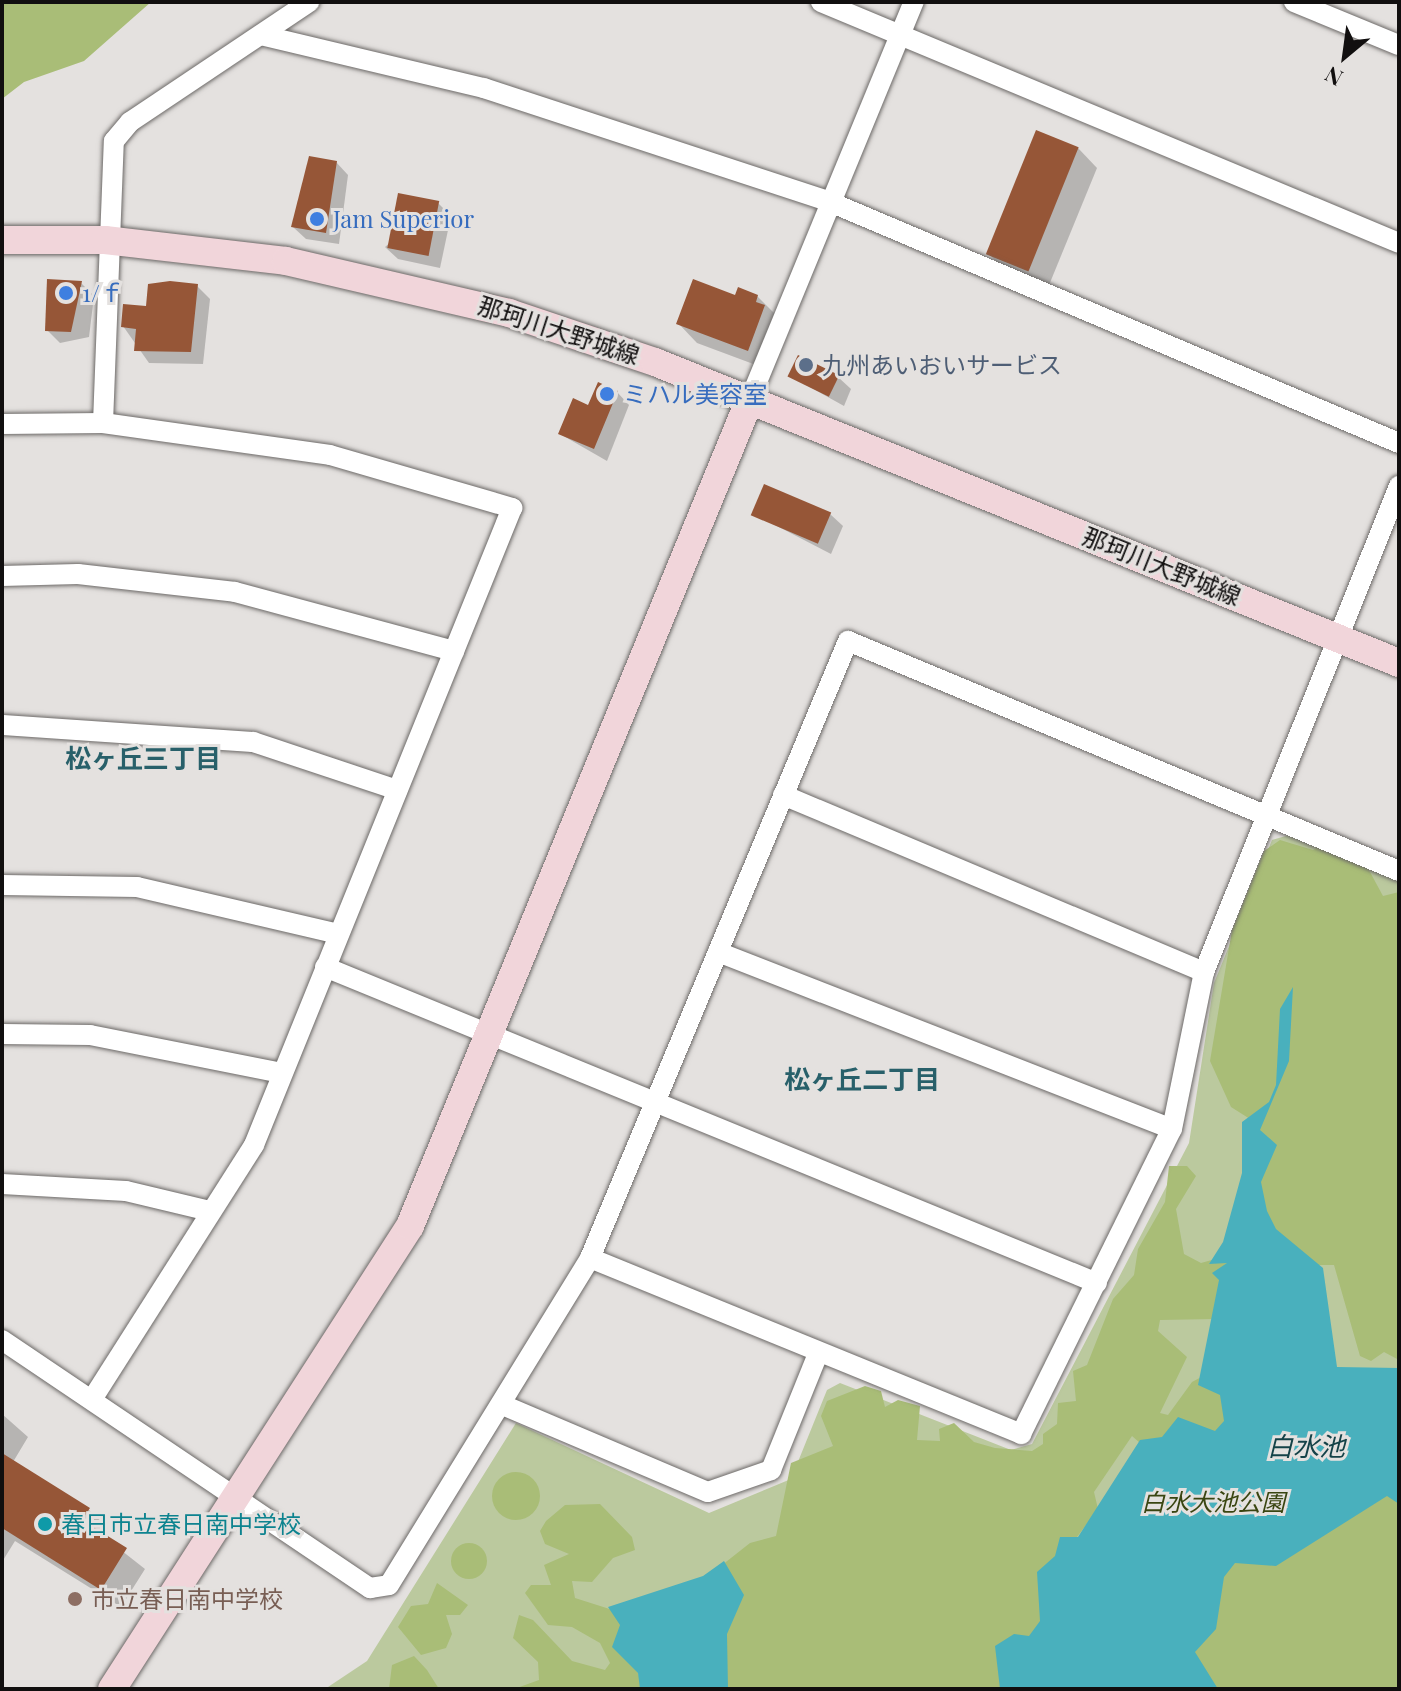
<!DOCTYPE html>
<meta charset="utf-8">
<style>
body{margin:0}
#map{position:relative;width:1401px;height:1691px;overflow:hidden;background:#e4e1df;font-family:"Playfair Display","Noto Sans JP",serif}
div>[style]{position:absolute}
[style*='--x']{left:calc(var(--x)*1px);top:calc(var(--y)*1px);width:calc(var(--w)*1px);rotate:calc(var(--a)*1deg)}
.green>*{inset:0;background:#bbc99e}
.forest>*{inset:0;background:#a9bd77}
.round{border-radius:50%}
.water>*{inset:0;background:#49b0bd}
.shadow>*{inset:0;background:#0003}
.building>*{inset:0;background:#965637;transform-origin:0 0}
.roads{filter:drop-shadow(0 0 2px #6c6967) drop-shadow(0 0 2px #6c6967)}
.street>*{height:20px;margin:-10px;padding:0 10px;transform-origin:10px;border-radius:10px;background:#fff}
.secondary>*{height:28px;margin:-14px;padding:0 14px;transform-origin:14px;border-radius:14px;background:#f1d5da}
.dots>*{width:22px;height:22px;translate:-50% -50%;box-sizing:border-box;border:4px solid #e4e1df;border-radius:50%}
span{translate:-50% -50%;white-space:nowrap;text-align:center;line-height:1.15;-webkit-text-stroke:6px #e4e1df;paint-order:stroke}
.shop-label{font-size:24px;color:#366cbe}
.left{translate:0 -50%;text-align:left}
.street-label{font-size:24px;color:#110f0f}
.service-label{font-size:24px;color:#4e5e75}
.park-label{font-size:24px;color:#394511;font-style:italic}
.culture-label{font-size:24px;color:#0d838f}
.education-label{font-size:24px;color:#785e54}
.neighbourhood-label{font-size:26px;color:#28606a;font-weight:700}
.water-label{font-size:26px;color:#144248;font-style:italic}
.frame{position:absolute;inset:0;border:4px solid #110f0f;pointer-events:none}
.north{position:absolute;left:1305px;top:16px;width:80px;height:80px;-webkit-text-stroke:6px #e4e1df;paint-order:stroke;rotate:209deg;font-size:22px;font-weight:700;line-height:32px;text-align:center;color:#110f0f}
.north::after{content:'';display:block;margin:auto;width:28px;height:36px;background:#110f0f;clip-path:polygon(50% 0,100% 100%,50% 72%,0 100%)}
</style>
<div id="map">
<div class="green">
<i style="clip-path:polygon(1289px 835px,1399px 880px,1399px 1689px,325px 1689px,367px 1661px,516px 1423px,709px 1513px,791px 1479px,827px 1390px,840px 1383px,1011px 1450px,1032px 1444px,1189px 1143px,1214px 983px,1272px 840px)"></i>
</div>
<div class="forest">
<i style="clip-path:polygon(2px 2px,151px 2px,84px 61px,24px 82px,2px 99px)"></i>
<i style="clip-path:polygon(1280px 840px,1313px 850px,1324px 844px,1364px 861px,1383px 896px,1399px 892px,1399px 1360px,1384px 1352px,1371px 1361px,1360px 1356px,1334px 1265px,1314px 1265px,1269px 1233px,1250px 1119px,1231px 1107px,1210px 1061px,1232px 930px,1264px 851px)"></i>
<i style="clip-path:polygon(1169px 1166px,1187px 1166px,1196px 1176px,1176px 1209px,1184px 1254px,1201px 1263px,1233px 1254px,1216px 1319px,1160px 1320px,1158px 1331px,1187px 1357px,1160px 1413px,1168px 1415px,1192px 1382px,1207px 1374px,1236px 1410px,1224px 1437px,1147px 1449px,1132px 1436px,1094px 1492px,1098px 1509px,1047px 1577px,1052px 1614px,1007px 1689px,717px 1689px,717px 1569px,750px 1543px,776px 1536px,791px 1463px,833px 1446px,821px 1416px,827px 1401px,865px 1386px,881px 1391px,885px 1407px,898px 1400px,920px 1406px,917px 1440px,940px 1441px,939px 1429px,954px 1423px,974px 1442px,995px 1448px,1032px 1451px,1043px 1444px,1043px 1434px,1057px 1424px,1058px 1403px,1076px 1401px,1073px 1371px,1087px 1365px,1113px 1299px,1134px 1275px,1138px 1249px,1165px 1202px)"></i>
<i class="round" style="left:492px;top:1472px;width:48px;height:48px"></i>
<i style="clip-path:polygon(1399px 1473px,1399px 1689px,1203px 1689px,1182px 1649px,1208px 1569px)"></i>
<i style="clip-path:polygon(600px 1504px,632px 1537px,635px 1550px,613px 1558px,592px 1582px,572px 1581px,575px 1598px,619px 1612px,643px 1689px,514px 1689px,539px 1680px,538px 1662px,513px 1638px,519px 1615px,533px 1620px,572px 1661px,605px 1670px,610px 1663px,600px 1643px,572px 1627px,548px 1625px,525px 1593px,531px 1585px,551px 1585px,544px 1565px,569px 1554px,545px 1544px,540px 1531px,546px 1521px,565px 1505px)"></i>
<i class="round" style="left:451px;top:1543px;width:36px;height:36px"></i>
<i style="clip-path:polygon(437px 1583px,468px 1605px,460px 1615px,446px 1615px,452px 1634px,446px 1648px,421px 1655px,398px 1627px,411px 1606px,428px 1604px)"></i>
<i style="clip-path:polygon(414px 1656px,427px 1670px,439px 1689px,389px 1689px,392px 1665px)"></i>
</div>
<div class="water">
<i style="clip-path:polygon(1293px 987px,1289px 1061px,1260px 1130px,1277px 1145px,1261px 1182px,1267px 1211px,1276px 1229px,1323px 1268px,1337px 1367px,1399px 1368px,1399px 1504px,1387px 1496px,1276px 1566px,1235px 1563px,1224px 1577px,1216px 1629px,1195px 1652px,1218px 1689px,1000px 1689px,995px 1646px,1014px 1634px,1029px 1636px,1040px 1621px,1037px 1572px,1055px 1556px,1060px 1537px,1078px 1537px,1140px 1440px,1162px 1437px,1178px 1417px,1215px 1431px,1224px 1421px,1220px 1395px,1198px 1385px,1219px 1280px,1212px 1273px,1227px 1263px,1209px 1264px,1223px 1242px,1242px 1173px,1242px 1122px,1269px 1102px,1276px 1085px,1280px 1009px)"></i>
<i style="clip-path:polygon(724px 1561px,744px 1595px,727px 1634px,728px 1689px,640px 1689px,638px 1673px,612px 1647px,620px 1625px,608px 1607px,703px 1576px)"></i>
</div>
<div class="shadow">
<i style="clip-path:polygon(1078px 148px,1097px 168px,1047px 290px,1007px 273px,988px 253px)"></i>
<i style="clip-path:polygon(336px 162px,348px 175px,339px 244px,306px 239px,293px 227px)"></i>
<i style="clip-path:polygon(438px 203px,451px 216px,440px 268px,398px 259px,385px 247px)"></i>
<i style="clip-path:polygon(81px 283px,94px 296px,89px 337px,60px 343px,47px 330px)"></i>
<i style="clip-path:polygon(197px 286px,210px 299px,203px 364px,149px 363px,123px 326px)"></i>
<i style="clip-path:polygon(757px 296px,777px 316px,767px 369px,697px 343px,678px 323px)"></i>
<i style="clip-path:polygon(790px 376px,838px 377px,851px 389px,844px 406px)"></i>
<i style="clip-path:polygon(617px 392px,629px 405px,607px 461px,560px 434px)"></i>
<i style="clip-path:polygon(754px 514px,830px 514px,843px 526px,831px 554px)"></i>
<i style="clip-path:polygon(2px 1414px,28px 1437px,13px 1462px,88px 1509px,108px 1528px,103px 1536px,145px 1569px,121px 1607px,15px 1541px,2px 1562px)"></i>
</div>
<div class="building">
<i style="left:1036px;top:130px;width:46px;height:134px;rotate:22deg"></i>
<i style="clip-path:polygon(309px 156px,337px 161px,326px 233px,291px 227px)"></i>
<i style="left:398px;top:193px;width:42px;height:56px;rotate:11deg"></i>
<i style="clip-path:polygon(47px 279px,82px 281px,71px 332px,45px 331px)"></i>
<i style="clip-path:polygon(693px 279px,735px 295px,738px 287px,758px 295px,756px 302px,765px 305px,748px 351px,676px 324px)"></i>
<i style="clip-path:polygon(170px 281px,198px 284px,191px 352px,134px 351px,136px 329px,121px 327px,123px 304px,146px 306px,148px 284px)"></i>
<i style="left:798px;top:355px;width:46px;height:24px;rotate:26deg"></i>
<i style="clip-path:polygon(598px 382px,618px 391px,594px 449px,558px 434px,573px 398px,588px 405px)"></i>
<i style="left:764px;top:484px;width:73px;height:34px;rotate:23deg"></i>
<i style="clip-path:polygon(2px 1453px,90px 1508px,82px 1520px,127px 1548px,101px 1590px,2px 1528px)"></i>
</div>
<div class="roads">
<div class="street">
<i style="--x:821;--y:2;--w:626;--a:22.63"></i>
<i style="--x:1294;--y:2;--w:113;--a:22.3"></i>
<i style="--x:261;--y:35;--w:229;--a:13.4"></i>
<i style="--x:484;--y:88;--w:364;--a:18.2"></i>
<i style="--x:830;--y:202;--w:618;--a:22.96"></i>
<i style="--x:750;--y:399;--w:430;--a:-67.6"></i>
<i style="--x:103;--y:423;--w:282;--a:-87.8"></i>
<i style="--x:114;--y:141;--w:25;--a:-50"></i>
<i style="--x:130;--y:122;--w:216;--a:-33.8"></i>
<i style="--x:2;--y:424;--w:101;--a:-0.6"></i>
<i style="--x:103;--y:423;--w:229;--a:8"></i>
<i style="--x:330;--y:455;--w:190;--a:16.2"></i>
<i style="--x:512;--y:508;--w:687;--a:112.05"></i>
<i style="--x:254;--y:1145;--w:298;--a:122.5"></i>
<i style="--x:2;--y:576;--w:76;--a:-1.5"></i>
<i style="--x:78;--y:574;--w:158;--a:6.5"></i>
<i style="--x:235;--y:592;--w:227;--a:15.1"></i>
<i style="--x:2;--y:725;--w:252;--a:3.9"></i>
<i style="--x:253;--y:742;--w:152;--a:18.4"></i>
<i style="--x:783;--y:795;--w:457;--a:22.8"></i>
<i style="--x:2;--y:885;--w:135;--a:0.8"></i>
<i style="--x:137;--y:887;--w:207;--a:13.1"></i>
<i style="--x:718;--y:952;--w:487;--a:21.3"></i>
<i style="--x:325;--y:967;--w:834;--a:22.26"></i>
<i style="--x:2;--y:1034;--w:88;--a:0.7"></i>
<i style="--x:90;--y:1035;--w:196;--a:11.2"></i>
<i style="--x:2;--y:1184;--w:124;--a:3.2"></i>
<i style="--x:126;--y:1191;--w:86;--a:13.4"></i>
<i style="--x:590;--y:1258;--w:466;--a:22.2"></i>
<i style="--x:1021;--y:1434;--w:340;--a:-63.7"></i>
<i style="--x:1172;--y:1129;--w:160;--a:-78.5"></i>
<i style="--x:1204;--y:972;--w:524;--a:-68.14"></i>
<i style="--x:2;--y:1340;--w:444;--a:34"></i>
<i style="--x:370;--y:1588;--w:19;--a:-9"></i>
<i style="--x:389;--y:1585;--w:384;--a:-58.4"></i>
<i style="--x:590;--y:1258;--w:669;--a:-67.31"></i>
<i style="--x:848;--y:641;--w:597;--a:22.66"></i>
<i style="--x:505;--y:1406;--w:220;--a:23"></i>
<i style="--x:708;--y:1492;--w:67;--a:-19.2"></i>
<i style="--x:771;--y:1470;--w:123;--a:-68"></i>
</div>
<div class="secondary">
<i style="--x:2;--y:240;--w:103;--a:0"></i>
<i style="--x:105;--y:240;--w:182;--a:6.6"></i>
<i style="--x:286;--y:261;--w:229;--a:13.1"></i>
<i style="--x:509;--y:313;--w:154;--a:18.6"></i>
<i style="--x:655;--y:362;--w:803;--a:22.03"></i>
<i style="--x:112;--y:1689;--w:551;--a:-57.23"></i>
<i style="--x:410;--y:1226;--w:894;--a:-67.65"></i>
</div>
</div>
<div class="dots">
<i style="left:317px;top:219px;background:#3f7fe0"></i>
<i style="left:66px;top:293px;background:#3f7fe0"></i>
<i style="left:806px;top:365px;background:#5c6f8a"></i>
<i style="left:607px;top:394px;background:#3f7fe0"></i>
<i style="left:45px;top:1524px;background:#0f9aa8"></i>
<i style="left:75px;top:1599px;background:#8d6e63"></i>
</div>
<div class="shop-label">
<span class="left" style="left:333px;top:219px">Jam Superior</span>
<span class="left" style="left:82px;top:293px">1/ｆ</span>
<span class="left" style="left:623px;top:394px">ミハル美容室</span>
</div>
<div class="street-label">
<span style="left:559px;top:330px;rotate:18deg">那珂川大野城線</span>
<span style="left:1162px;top:566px;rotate:22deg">那珂川大野城線</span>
</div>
<div class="service-label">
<span class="left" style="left:822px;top:365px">九州あいおいサービス</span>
</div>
<div class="park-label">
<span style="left:1213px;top:1502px">白水大池公園</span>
</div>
<div class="culture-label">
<span class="left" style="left:61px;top:1524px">春日市立春日南中学校</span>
</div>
<div class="education-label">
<span class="left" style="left:91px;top:1599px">市立春日南中学校</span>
</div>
<div class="neighbourhood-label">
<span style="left:143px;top:758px">松ヶ丘三丁目</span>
<span style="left:862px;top:1079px">松ヶ丘二丁目</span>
</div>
<div class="water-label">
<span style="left:1306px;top:1446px">白水池</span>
</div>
<div class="frame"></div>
<div class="north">N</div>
</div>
